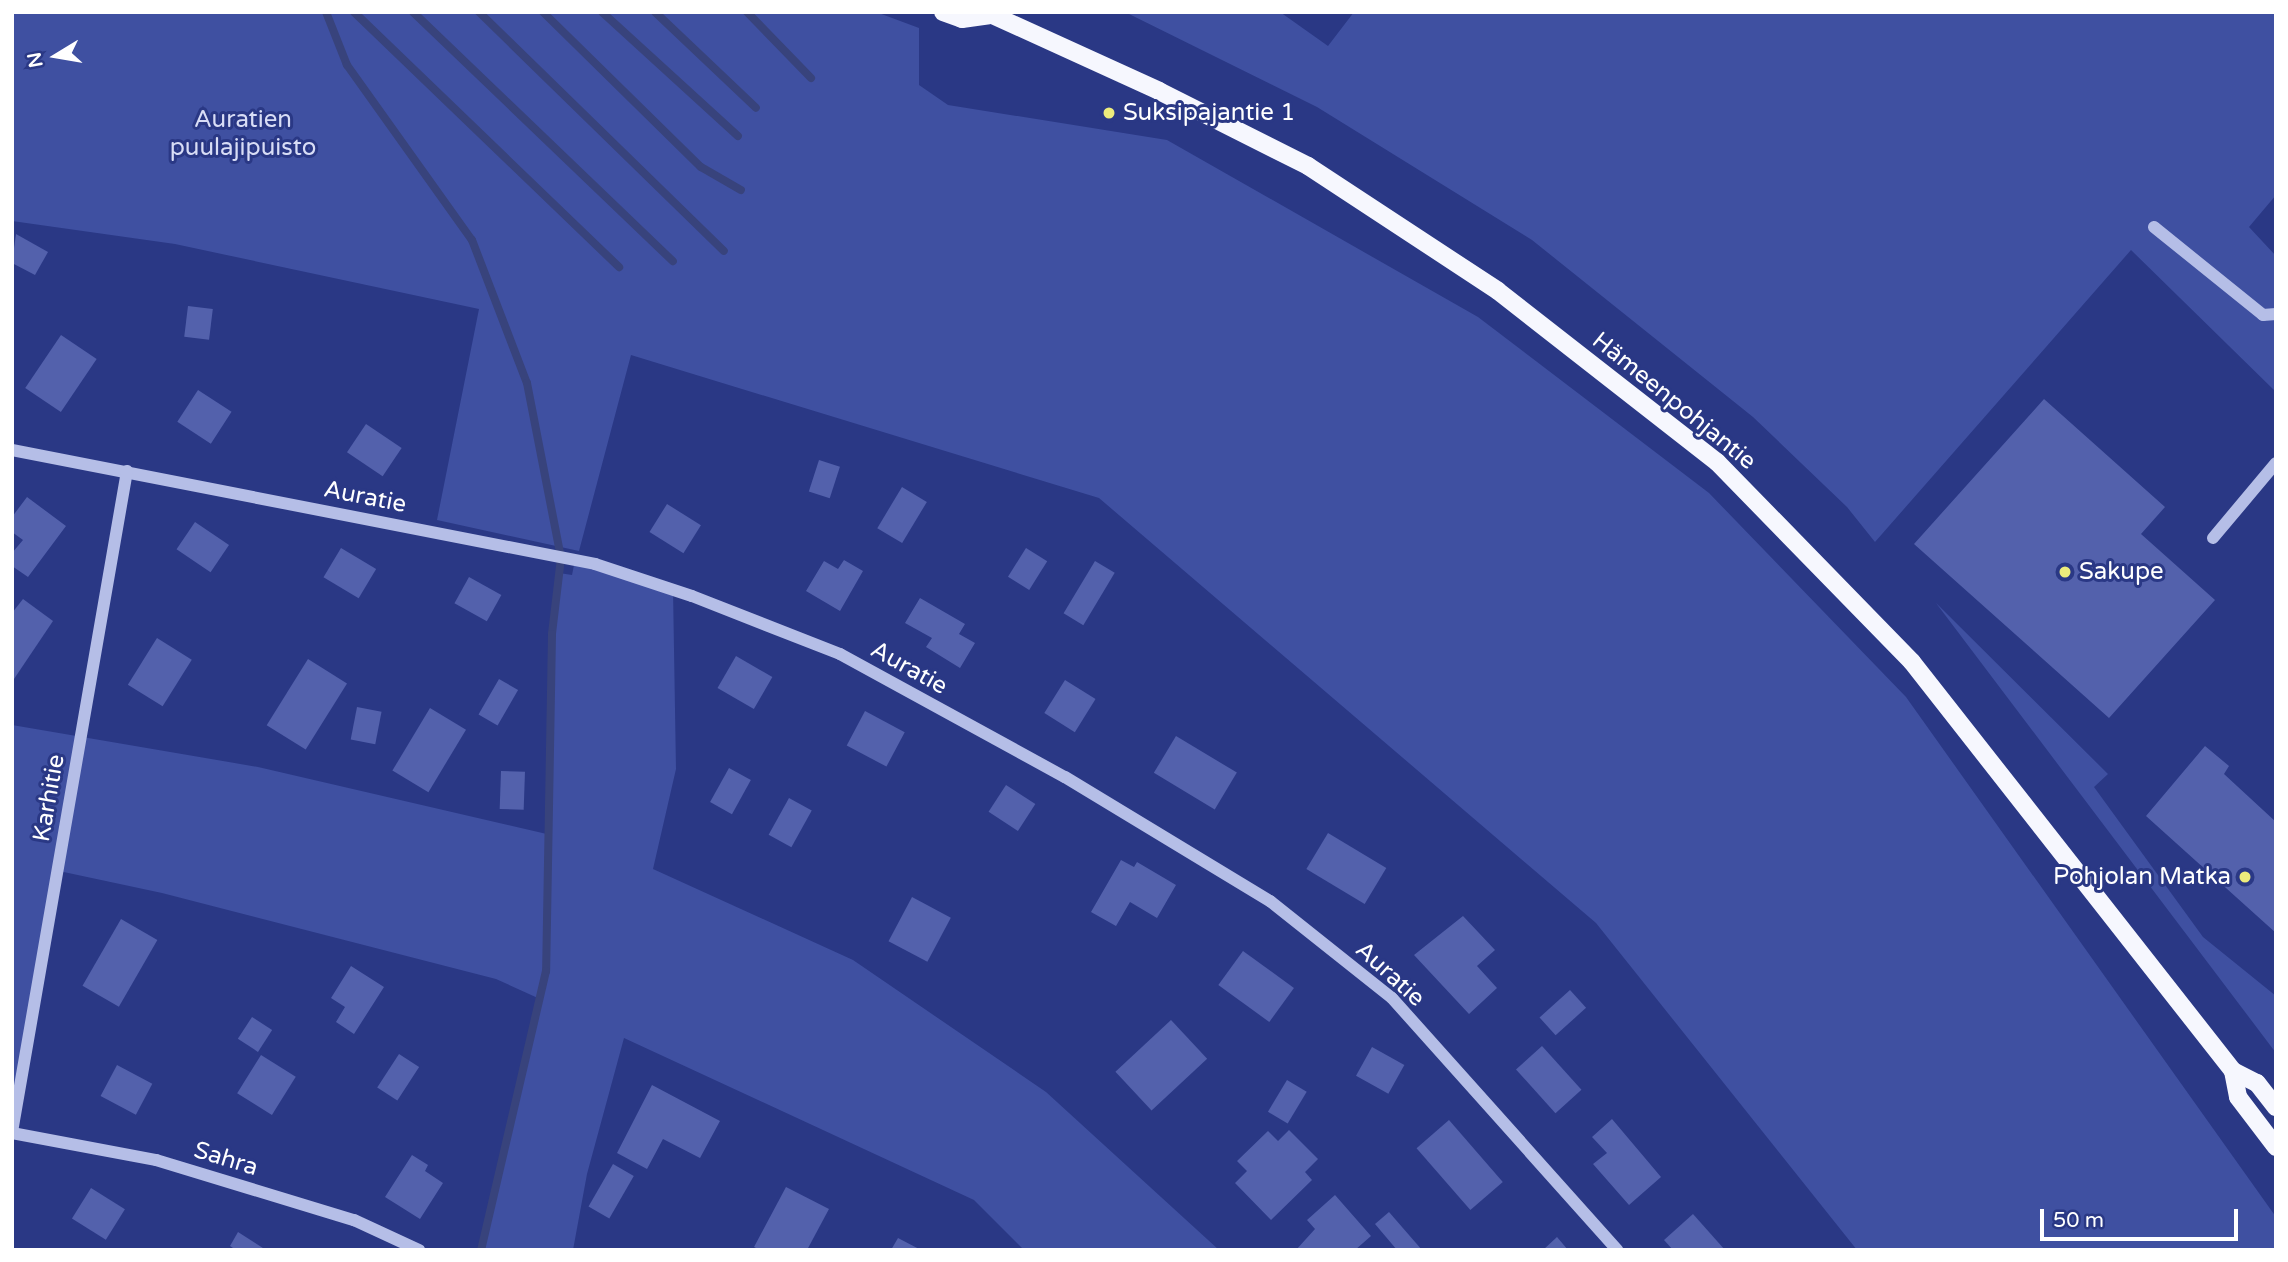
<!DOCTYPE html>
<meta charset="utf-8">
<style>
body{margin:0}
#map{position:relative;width:2288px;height:1262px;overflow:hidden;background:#2a3885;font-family:"Varela Round",sans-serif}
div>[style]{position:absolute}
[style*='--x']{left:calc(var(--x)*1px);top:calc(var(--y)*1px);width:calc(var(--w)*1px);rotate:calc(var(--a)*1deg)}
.green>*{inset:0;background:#3f50a1}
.stream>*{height:8px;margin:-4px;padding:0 4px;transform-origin:4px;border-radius:4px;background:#38437c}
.building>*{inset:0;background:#5361ac;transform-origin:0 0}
.minor>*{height:12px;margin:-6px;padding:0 6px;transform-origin:6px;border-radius:6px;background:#b5bee7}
.major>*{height:18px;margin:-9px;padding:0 9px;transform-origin:9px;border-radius:9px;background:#f6f7fe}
.dots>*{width:19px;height:19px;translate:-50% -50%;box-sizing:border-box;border:4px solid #2a3885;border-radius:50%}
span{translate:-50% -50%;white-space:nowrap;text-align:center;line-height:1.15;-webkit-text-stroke:6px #2a3885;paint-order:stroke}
.poi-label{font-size:24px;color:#fff}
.left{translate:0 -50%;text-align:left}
.right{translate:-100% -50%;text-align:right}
.park-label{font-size:24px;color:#d8ddf6}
.street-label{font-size:24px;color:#fff}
.frame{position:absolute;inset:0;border:14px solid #fff;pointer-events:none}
.north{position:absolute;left:21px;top:21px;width:70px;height:70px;-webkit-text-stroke:5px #2a3885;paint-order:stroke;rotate:259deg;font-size:19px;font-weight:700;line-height:28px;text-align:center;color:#fff}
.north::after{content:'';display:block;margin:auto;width:24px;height:32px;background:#fff;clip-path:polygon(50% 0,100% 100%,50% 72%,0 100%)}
.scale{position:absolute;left:2040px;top:1209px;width:198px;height:32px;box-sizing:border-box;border:4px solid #fff;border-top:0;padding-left:9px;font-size:21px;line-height:24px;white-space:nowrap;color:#fff;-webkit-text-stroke:5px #2a3885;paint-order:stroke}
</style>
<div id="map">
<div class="green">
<i style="clip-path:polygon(12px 12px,876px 12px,919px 28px,919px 85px,948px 105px,1167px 140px,1478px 317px,1709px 493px,1906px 697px,2276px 1217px,2276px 1250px,1857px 1250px,1596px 923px,1099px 498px,631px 355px,579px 551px,437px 520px,479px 309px,175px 244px,12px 221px)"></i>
<i style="clip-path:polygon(1125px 12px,1280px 12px,1328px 46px,1354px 12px,2276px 12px,2276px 195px,2249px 227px,2276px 256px,2276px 392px,2131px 250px,1875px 542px,1847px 507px,1753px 417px,1532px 240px,1317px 107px)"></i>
<i style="clip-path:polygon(575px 560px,673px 589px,676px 769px,653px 869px,853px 960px,1046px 1092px,1219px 1250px,1024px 1250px,974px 1200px,624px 1038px,587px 1174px,573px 1250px,481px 1250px,540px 999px,496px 979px,162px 893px,59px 871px,12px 1126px,12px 725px,258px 767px,551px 835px,552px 634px,559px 573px,572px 575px)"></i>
<i style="clip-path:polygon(1936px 603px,2108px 774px,2094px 787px,2203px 937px,2276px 996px,2276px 1053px)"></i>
</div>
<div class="stream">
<i style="--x:326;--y:12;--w:57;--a:68.4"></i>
<i style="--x:347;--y:65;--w:215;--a:54.5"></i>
<i style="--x:472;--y:240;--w:153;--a:69"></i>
<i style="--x:527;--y:383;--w:178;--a:79"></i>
<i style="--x:561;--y:558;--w:77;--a:96.8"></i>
<i style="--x:552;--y:634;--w:337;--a:91"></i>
<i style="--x:546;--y:971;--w:286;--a:103.1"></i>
<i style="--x:354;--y:12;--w:368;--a:43.9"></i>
<i style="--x:413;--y:12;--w:360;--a:43.8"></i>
<i style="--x:479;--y:12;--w:342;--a:44.3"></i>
<i style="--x:543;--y:12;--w:221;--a:44.5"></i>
<i style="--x:701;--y:167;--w:46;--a:29.9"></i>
<i style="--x:602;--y:12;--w:184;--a:42.4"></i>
<i style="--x:655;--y:12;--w:139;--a:43.5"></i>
<i style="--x:747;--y:12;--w:92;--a:45.9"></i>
</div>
<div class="building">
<i style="clip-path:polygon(16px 234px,48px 252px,35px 275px,12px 263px)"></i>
<i style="left:188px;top:306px;width:25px;height:31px;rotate:7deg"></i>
<i style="left:61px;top:335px;width:43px;height:64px;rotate:34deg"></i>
<i style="left:198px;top:390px;width:40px;height:38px;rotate:33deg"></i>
<i style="clip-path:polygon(2044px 399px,2165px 507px,2141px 534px,2215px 600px,2109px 718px,1914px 544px)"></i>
<i style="left:366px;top:424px;width:43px;height:34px;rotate:34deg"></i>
<i style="left:819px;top:460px;width:22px;height:33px;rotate:18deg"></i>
<i style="left:902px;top:487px;width:29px;height:48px;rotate:31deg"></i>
<i style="clip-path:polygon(27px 497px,66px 526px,28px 577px,12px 566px,12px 553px,23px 540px,12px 532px,12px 517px)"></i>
<i style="left:667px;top:504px;width:40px;height:33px;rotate:32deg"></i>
<i style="left:195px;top:522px;width:41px;height:33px;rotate:34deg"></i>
<i style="left:341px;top:548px;width:41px;height:34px;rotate:31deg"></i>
<i style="left:1026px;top:548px;width:25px;height:34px;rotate:32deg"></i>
<i style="clip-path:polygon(844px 560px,863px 571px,840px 611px,806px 591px,824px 561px,838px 569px)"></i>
<i style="left:1095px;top:561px;width:23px;height:61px;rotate:31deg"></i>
<i style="left:469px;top:577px;width:37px;height:30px;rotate:29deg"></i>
<i style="clip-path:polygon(920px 598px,965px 624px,959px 634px,975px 643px,960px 668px,926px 647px,932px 638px,905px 623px)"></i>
<i style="clip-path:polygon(23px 599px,53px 621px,14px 679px,12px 613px)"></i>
<i style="left:157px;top:638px;width:41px;height:55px;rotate:32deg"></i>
<i style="left:736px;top:656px;width:42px;height:37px;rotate:30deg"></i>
<i style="left:308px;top:659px;width:46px;height:78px;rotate:32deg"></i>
<i style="left:499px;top:679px;width:22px;height:41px;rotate:30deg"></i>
<i style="left:1065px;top:680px;width:36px;height:39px;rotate:32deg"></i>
<i style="left:357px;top:707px;width:25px;height:33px;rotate:11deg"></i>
<i style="left:430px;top:708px;width:42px;height:73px;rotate:31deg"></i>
<i style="left:865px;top:711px;width:45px;height:39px;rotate:28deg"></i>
<i style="left:1176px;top:736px;width:71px;height:43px;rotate:31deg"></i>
<i style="clip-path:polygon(2205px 746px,2229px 766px,2224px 774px,2276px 822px,2276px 933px,2146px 816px)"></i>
<i style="left:729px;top:768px;width:25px;height:39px;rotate:29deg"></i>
<i style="left:501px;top:771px;width:24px;height:38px;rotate:2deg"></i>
<i style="left:1006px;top:785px;width:35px;height:32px;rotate:33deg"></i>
<i style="left:789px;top:798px;width:26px;height:42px;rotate:29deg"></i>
<i style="left:1328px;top:833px;width:68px;height:42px;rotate:31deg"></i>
<i style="clip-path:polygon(1121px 860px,1134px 867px,1137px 862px,1176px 885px,1157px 918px,1130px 902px,1116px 926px,1091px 912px)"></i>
<i style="left:912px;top:897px;width:44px;height:50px;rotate:28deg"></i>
<i style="clip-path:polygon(1463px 916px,1495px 950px,1477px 966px,1497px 988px,1469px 1014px,1414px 955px)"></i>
<i style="left:121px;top:919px;width:42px;height:77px;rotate:30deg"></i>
<i style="left:1243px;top:951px;width:63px;height:42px;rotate:36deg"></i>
<i style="clip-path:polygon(351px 966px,384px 987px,354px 1034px,336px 1022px,345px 1007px,331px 998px)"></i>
<i style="left:1570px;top:990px;width:24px;height:41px;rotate:48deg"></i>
<i style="left:252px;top:1017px;width:24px;height:26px;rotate:33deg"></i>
<i style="left:1171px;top:1020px;width:53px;height:76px;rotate:47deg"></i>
<i style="left:1542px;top:1046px;width:59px;height:35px;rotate:48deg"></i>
<i style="left:1372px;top:1047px;width:37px;height:33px;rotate:29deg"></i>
<i style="left:399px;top:1054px;width:24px;height:40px;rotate:33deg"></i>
<i style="left:261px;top:1055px;width:41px;height:45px;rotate:32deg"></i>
<i style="left:117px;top:1065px;width:40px;height:35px;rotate:28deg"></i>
<i style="left:1287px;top:1080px;width:23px;height:37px;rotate:31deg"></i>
<i style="clip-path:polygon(652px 1085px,720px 1121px,700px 1158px,663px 1139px,647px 1169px,617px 1153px)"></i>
<i style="clip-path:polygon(1612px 1119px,1661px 1177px,1629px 1205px,1593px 1164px,1607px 1153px,1592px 1137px)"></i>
<i style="left:1449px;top:1120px;width:82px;height:43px;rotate:49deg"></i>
<i style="clip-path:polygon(1289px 1130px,1318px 1159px,1305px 1172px,1312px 1180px,1271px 1220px,1235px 1183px,1247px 1171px,1237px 1161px,1268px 1131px,1278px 1141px)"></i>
<i style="clip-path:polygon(412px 1155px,428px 1165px,425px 1171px,443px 1183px,420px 1219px,385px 1197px)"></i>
<i style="left:613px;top:1164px;width:24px;height:49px;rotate:30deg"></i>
<i style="clip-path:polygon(786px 1187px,829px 1209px,807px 1250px,760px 1250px,754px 1247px)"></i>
<i style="left:91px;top:1188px;width:40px;height:36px;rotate:32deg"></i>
<i style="clip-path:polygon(1335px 1195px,1371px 1236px,1355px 1250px,1296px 1250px,1315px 1229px,1307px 1220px)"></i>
<i style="clip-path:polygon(1389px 1212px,1422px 1250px,1397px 1250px,1375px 1224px)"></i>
<i style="clip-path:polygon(1693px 1214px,1725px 1250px,1673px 1250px,1664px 1240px)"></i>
<i style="clip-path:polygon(238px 1232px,266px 1250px,236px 1250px,230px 1246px)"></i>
<i style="clip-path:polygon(1557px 1237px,1568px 1250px,1543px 1250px)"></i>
<i style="clip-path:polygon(898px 1238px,921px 1250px,891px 1250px)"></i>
</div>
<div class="minor">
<i style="--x:2154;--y:227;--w:140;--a:38.9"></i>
<i style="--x:2263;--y:315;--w:13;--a:-4"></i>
<i style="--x:12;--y:450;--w:594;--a:11.06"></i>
<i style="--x:595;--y:564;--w:102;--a:18.3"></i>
<i style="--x:692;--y:596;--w:159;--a:21.4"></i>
<i style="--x:840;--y:654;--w:256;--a:28.7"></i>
<i style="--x:1065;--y:777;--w:240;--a:31.2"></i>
<i style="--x:1270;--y:901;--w:156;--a:38.5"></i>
<i style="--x:1392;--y:998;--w:338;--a:48.2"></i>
<i style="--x:2213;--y:538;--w:98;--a:-50"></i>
<i style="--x:12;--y:1132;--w:671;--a:-80.13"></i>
<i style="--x:12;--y:1133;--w:147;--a:10.6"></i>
<i style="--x:156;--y:1160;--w:207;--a:16.9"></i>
<i style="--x:354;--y:1220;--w:72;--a:24.8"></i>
</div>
<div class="major">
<i style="--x:943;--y:12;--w:20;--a:20"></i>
<i style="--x:962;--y:19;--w:27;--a:-8"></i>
<i style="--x:986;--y:12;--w:190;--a:24.5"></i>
<i style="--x:1159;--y:91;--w:167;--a:26.7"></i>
<i style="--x:1308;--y:166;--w:227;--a:33.3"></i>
<i style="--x:1498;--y:291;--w:278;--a:38"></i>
<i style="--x:1717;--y:462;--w:279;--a:45.7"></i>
<i style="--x:1912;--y:662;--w:520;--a:51.87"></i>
<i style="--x:2233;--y:1071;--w:26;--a:79"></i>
<i style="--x:2238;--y:1097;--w:63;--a:52.8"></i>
<i style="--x:2233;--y:1071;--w:27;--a:27"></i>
<i style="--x:2257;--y:1083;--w:31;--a:52"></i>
</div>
<div class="dots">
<i style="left:1109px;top:113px;background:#edec7c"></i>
<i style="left:2065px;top:572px;background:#edec7c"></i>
<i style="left:2245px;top:877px;background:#edec7c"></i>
</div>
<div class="poi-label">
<span class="left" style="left:1123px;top:113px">Suksipajantie 1</span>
<span class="left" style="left:2079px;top:572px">Sakupe</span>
<span class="right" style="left:2231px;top:877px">Pohjolan Matka</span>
</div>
<div class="park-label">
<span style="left:243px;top:134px">Auratien<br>puulajipuisto</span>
</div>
<div class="street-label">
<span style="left:1674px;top:401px;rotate:39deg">Hämeenpohjantie</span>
<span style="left:365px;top:497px;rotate:11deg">Auratie</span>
<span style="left:909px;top:668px;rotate:29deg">Auratie</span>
<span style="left:49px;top:798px;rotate:-80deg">Karhitie</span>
<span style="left:1390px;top:974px;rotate:42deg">Auratie</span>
<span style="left:226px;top:1159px;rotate:17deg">Sahra</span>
</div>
<div class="frame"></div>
<div class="north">N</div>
<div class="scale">50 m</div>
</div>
